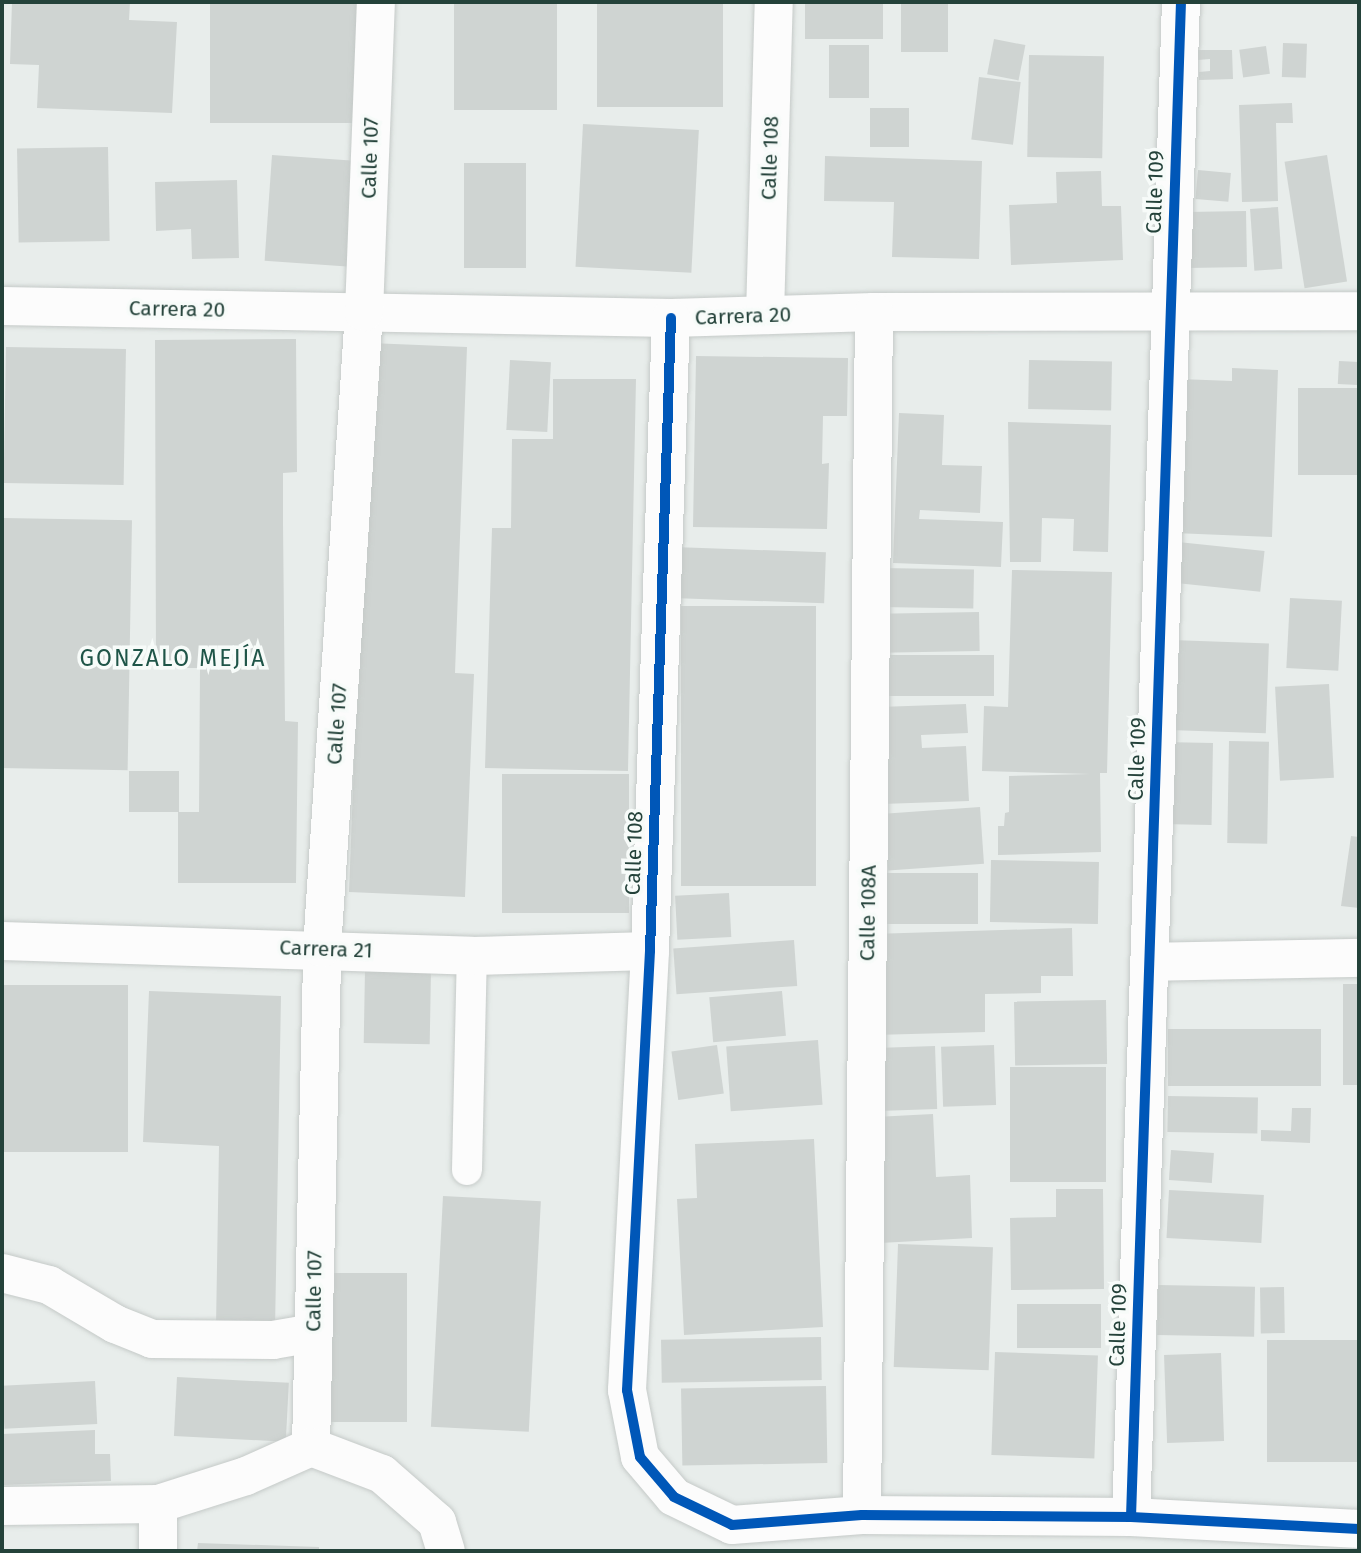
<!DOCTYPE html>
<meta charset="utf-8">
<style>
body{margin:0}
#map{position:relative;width:1361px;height:1553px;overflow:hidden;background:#e8edeb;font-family:"Fira Sans",sans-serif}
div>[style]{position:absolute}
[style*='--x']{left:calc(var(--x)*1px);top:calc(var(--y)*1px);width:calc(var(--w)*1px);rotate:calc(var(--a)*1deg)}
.building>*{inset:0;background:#cfd4d2;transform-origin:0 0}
.roads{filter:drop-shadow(0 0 2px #c5cac8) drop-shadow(0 0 2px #c5cac8)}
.lane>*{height:30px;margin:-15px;padding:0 15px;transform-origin:15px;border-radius:15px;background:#fcfcfc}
.street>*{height:38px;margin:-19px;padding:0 19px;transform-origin:19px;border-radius:19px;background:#fcfcfc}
.cycleway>*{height:10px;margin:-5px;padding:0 5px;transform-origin:5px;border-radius:5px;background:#0057b8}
span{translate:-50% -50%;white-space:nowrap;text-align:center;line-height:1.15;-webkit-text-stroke:7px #f7fbf9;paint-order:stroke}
.street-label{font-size:21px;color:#24423a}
.neighbourhood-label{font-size:23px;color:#1f5548;letter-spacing:2px}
.frame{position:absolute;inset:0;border:4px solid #24423a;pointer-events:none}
</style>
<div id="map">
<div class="building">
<i style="clip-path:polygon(12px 2px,130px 2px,129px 20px,177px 22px,172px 113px,37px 108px,39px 65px,10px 64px)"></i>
<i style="left:210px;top:2px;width:152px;height:121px"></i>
<i style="left:454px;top:2px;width:103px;height:108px"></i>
<i style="left:597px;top:2px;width:126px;height:105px"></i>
<i style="left:805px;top:2px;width:78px;height:37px"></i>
<i style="left:901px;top:2px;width:47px;height:50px"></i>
<i style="left:994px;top:39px;width:32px;height:36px;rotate:11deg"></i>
<i style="left:1283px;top:43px;width:24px;height:34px;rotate:2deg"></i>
<i style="left:869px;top:45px;width:53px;height:40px;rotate:90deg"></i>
<i style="left:1266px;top:46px;width:28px;height:27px;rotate:82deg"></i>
<i style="clip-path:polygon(1197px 50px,1232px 50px,1233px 79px,1199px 80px,1199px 72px,1210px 71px,1210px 59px,1198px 60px)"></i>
<i style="left:1029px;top:55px;width:75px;height:102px;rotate:1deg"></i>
<i style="left:979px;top:77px;width:42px;height:63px;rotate:7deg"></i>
<i style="clip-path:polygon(1292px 103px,1293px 123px,1276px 123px,1278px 201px,1242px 202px,1239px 105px)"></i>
<i style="left:870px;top:108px;width:39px;height:39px"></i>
<i style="left:583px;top:124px;width:116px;height:143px;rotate:3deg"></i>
<i style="left:108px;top:147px;width:94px;height:91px;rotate:89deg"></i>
<i style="left:272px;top:155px;width:86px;height:106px;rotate:4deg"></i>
<i style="left:1327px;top:155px;width:128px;height:43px;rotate:81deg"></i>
<i style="clip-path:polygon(825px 156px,982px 161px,979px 259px,892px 257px,894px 202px,824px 201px)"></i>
<i style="left:526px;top:163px;width:105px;height:62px;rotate:90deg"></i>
<i style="left:1198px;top:170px;width:33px;height:29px;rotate:5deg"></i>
<i style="clip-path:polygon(1101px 171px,1102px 206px,1121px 206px,1123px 260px,1011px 265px,1009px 205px,1057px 203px,1056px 172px)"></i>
<i style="clip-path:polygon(237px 180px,239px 258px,192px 259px,191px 229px,156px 231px,155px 182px)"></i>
<i style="left:1278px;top:207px;width:62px;height:28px;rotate:86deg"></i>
<i style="left:1246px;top:211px;width:56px;height:59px;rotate:89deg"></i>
<i style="clip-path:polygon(296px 339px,297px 472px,283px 473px,283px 523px,285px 721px,298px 722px,296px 883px,178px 883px,178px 812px,199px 812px,200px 668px,156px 668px,155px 340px)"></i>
<i style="clip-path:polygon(370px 343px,467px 347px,455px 673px,474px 674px,465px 897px,349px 892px)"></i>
<i style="left:6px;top:347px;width:120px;height:136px;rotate:1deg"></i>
<i style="clip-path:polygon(696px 356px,848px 358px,847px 416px,823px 416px,822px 464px,829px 463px,827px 529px,693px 527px)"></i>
<i style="left:510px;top:360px;width:41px;height:70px;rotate:3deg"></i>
<i style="left:1029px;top:360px;width:83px;height:49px;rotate:1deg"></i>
<i style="left:1339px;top:361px;width:20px;height:23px;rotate:3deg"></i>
<i style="clip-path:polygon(1232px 368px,1278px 370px,1272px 537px,1174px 533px,1180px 379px,1232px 381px)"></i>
<i style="clip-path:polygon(553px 379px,636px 379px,628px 771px,485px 768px,492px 528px,511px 528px,512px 439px,553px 439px)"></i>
<i style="left:1298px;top:388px;width:61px;height:87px"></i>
<i style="clip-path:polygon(899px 413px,944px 415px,942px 465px,982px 466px,980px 513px,920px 510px,919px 519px,1003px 522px,1001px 567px,893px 563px)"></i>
<i style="clip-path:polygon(1008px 422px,1111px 425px,1108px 552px,1073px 551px,1074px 519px,1042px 518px,1041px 562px,1010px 562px)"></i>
<i style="left:4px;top:518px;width:128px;height:250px;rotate:1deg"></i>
<i style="left:1178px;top:542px;width:87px;height:41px;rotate:6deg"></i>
<i style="left:674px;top:547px;width:152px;height:51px;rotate:2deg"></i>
<i style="left:881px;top:568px;width:93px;height:39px;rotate:1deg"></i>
<i style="clip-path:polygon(1012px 570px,1112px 572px,1107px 773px,1100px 773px,1101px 852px,998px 855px,998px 826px,1004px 826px,1005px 813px,1009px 812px,1009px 776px,1090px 774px,982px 771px,984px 706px,1008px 707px)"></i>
<i style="left:1290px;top:598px;width:52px;height:70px;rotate:3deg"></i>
<i style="left:681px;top:606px;width:135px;height:280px"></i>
<i style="left:979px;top:612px;width:39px;height:99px;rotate:89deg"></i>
<i style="left:1172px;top:640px;width:97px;height:90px;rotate:2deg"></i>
<i style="left:994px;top:655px;width:41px;height:111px;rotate:90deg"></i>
<i style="left:1329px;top:684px;width:94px;height:54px;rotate:87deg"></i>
<i style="clip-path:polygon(966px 704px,968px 733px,921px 735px,922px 748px,966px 746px,969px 801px,882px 804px,879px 707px)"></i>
<i style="left:1229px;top:741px;width:40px;height:102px;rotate:1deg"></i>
<i style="left:1162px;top:742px;width:51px;height:82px;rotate:1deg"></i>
<i style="left:129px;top:771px;width:50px;height:41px"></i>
<i style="left:502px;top:774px;width:127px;height:139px"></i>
<i style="left:980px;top:807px;width:57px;height:96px;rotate:86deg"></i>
<i style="clip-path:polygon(1351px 836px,1359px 837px,1359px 908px,1341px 906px)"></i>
<i style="left:991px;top:860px;width:108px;height:62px;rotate:1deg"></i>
<i style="left:978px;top:873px;width:51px;height:101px;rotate:90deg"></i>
<i style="left:729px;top:893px;width:44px;height:54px;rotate:87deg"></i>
<i style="clip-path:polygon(1072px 928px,1073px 976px,1041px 976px,1041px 993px,985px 994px,985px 1032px,874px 1035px,872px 934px)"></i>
<i style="left:794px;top:940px;width:46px;height:121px;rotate:86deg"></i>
<i style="left:365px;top:969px;width:66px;height:74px;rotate:1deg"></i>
<i style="left:1343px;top:984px;width:16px;height:101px"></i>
<i style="left:128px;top:985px;width:167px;height:126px;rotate:90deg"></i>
<i style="clip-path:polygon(149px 991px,281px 996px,275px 1329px,216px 1327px,219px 1146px,143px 1142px)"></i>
<i style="left:782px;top:991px;width:45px;height:73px;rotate:85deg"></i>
<i style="left:1106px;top:1000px;width:64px;height:92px;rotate:89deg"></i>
<i style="left:1168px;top:1029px;width:153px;height:57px"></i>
<i style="left:818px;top:1040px;width:65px;height:92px;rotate:86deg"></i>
<i style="left:717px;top:1045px;width:49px;height:46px;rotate:82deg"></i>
<i style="left:994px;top:1045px;width:60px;height:53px;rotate:88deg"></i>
<i style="left:935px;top:1046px;width:63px;height:59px;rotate:88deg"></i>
<i style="left:1106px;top:1067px;width:115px;height:96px;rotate:90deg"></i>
<i style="left:1168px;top:1096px;width:90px;height:36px;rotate:1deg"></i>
<i style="clip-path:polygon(1292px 1108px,1311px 1108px,1310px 1143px,1261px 1141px,1261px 1130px,1291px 1131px)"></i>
<i style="clip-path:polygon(933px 1114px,936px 1177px,970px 1175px,972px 1238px,880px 1243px,875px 1117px)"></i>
<i style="clip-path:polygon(814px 1139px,823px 1327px,684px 1335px,677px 1199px,697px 1198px,695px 1144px)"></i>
<i style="left:1171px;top:1150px;width:43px;height:30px;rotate:4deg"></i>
<i style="clip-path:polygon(1056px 1189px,1103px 1189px,1104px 1289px,1011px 1290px,1010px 1218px,1056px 1217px)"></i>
<i style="left:1169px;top:1190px;width:95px;height:48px;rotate:3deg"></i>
<i style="left:443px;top:1196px;width:98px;height:231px;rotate:3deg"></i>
<i style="left:898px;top:1244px;width:95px;height:123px;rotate:2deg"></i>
<i style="left:331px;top:1273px;width:76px;height:149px"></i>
<i style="left:1158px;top:1285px;width:97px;height:50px;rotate:1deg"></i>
<i style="left:1284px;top:1287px;width:46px;height:24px;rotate:89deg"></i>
<i style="left:1017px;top:1304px;width:84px;height:44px"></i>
<i style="left:821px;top:1337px;width:43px;height:160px;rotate:89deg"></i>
<i style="left:1359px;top:1340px;width:122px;height:92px;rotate:90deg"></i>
<i style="left:995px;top:1352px;width:103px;height:103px;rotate:2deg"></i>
<i style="left:1221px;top:1353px;width:88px;height:57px;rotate:88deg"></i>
<i style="left:177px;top:1377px;width:112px;height:59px;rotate:3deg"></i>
<i style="left:95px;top:1381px;width:43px;height:93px;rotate:87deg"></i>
<i style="left:826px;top:1386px;width:77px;height:145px;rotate:89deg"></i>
<i style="clip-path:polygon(95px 1430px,95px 1454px,110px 1454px,111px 1481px,2px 1485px,2px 1434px)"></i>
<i style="clip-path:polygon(198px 1543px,319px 1547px,319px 1551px,197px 1551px)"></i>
</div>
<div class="roads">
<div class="lane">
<i style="--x:467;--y:1170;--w:214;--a:-88.7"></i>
</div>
<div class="street">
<i style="--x:2;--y:306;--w:669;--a:1.03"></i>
<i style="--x:671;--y:318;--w:203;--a:-1.7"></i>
<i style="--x:874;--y:312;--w:485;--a:-0.1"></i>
<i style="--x:765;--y:315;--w:313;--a:-88.4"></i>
<i style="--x:671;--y:318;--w:633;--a:91.9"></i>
<i style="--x:650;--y:951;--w:440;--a:93"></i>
<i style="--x:627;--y:1390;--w:68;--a:79"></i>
<i style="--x:640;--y:1457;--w:52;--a:49.6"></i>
<i style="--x:674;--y:1497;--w:64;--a:25.8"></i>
<i style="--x:732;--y:1525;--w:130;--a:-4.4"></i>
<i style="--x:862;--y:1515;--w:269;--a:0.4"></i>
<i style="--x:1131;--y:1517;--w:228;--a:3"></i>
<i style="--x:2;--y:941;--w:470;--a:1.8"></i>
<i style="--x:472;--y:956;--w:178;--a:-1.6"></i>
<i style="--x:1149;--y:962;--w:210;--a:-1.1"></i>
<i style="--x:2;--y:1273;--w:49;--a:14.3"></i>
<i style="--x:49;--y:1285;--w:77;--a:30.6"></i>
<i style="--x:115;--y:1324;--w:40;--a:22"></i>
<i style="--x:152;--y:1339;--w:121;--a:0.5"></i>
<i style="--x:273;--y:1340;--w:41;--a:-9.9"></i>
<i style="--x:311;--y:1447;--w:499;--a:-88.7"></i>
<i style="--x:322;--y:948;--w:637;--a:-86.22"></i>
<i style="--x:364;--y:312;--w:310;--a:-87.8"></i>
<i style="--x:2;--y:1506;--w:156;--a:-0.7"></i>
<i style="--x:158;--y:1504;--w:92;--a:-17.7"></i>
<i style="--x:246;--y:1476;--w:71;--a:-24"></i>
<i style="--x:311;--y:1447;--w:76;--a:20.8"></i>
<i style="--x:382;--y:1474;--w:73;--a:41.1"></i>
<i style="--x:437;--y:1522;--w:30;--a:73"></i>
<i style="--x:862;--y:1515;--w:1203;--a:-89.43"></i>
<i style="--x:1131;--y:1517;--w:1516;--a:-88.11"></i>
<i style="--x:158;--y:1551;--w:47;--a:-90"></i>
</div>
</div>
<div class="cycleway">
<i style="--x:671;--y:318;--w:633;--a:91.9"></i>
<i style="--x:650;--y:951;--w:440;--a:93"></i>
<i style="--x:627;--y:1390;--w:68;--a:79"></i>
<i style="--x:640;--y:1457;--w:52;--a:49.6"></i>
<i style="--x:674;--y:1497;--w:64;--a:25.8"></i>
<i style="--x:732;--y:1525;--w:130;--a:-4.4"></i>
<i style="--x:862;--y:1515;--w:269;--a:0.4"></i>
<i style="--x:1131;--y:1517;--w:228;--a:3"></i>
<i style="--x:1131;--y:1517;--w:1516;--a:-88.11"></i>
</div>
<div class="street-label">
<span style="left:370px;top:158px;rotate:-88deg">Calle 107</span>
<span style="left:770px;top:158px;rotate:-88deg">Calle 108</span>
<span style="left:1155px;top:192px;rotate:-88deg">Calle 109</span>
<span style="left:177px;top:309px;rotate:1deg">Carrera 20</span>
<span style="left:743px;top:316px;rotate:-2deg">Carrera 20</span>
<span style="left:337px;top:724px;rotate:-86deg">Calle 107</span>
<span style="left:1137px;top:759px;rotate:-88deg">Calle 109</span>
<span style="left:634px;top:853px;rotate:-88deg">Calle 108</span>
<span style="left:868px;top:913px;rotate:-89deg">Calle 108A</span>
<span style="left:326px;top:949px;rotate:2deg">Carrera 21</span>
<span style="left:314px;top:1291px;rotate:-89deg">Calle 107</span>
<span style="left:1118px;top:1325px;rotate:-88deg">Calle 109</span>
</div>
<div class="neighbourhood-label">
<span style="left:173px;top:658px">GONZALO MEJÍA</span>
</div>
<div class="frame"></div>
</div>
